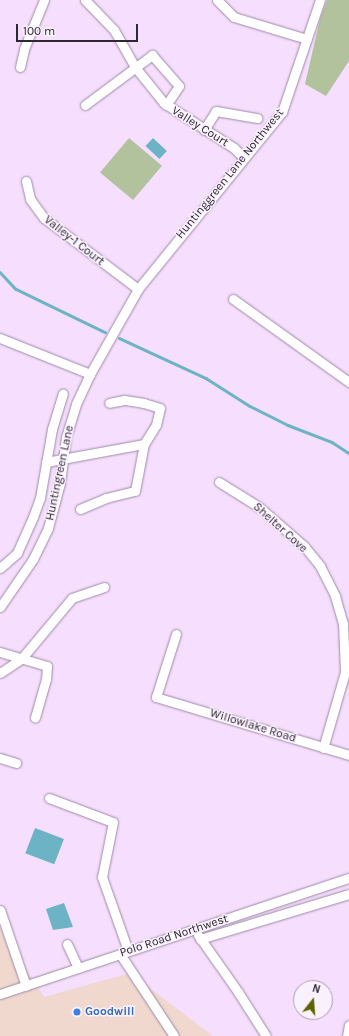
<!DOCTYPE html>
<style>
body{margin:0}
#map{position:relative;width:349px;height:1036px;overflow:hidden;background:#f5defe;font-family:Karla,sans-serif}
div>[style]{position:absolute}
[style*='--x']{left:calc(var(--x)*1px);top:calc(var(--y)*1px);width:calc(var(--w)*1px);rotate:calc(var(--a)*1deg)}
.commercial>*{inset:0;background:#f0d8ce}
.green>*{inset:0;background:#b1c29d;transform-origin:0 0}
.water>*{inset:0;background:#6cb3c6;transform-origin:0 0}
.stream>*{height:2.5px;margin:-1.25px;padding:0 1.25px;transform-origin:1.25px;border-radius:1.25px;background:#6cb3c6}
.roads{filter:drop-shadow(0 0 1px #9f8aa8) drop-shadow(0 0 1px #9f8aa8)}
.minor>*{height:9px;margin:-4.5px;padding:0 4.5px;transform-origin:4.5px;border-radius:4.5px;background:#fff}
.dots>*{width:11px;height:11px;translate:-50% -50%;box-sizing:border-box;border:2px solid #faf1fe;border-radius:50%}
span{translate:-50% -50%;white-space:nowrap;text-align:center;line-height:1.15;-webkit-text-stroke:3px #faf1fe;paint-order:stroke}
.street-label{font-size:12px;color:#302733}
.shop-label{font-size:12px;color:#366cbe;font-weight:700}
.left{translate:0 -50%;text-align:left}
.north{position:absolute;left:293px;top:980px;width:40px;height:40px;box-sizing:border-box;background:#faf1fe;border:1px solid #a9a0ad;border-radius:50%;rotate:17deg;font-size:11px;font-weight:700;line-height:16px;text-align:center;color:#302733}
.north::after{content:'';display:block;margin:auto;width:14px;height:18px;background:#5c6300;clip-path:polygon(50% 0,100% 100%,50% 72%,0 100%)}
.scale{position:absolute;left:16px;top:24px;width:122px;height:18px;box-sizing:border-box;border:2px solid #302733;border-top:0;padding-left:5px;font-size:12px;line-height:14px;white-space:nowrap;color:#302733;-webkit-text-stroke:3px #faf1fe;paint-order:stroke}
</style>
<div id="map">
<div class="commercial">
<i style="clip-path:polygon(0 929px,44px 997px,130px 973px,213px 1036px,0 1036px)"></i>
</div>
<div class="green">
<i style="clip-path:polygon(327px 0,349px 0,349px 61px,326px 96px,305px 84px,320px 19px)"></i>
<i style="left:129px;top:138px;width:43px;height:45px;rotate:40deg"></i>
</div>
<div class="water">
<i style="left:153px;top:138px;width:19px;height:11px;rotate:43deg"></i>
<i style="left:35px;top:828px;width:31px;height:27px;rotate:21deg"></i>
<i style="clip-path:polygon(64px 903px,73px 927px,53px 930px,46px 909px)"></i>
</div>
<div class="stream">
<i style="--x:0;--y:272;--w:23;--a:47"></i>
<i style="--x:16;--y:289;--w:99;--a:25.8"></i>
<i style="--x:119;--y:338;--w:96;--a:24.7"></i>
<i style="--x:206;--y:378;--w:52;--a:32.5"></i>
<i style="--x:250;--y:406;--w:42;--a:26.6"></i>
<i style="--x:288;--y:425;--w:47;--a:21.1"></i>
<i style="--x:332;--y:442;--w:20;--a:33"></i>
</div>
<div class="roads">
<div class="minor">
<i style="--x:85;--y:0;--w:42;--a:46"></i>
<i style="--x:114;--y:30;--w:43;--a:60.4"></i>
<i style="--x:135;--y:67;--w:46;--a:51.1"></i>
<i style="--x:164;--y:103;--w:83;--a:32.7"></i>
<i style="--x:234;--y:148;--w:14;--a:45"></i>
<i style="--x:217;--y:0;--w:24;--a:45"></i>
<i style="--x:234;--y:17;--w:76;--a:16.8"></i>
<i style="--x:20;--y:67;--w:18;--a:-77"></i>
<i style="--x:24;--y:49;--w:53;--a:-67.8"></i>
<i style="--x:85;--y:105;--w:84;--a:-36.7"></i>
<i style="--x:152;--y:55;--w:41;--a:48.9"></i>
<i style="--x:179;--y:86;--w:23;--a:124"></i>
<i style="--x:204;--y:130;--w:22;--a:-58"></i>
<i style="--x:216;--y:111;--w:42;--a:9.7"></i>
<i style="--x:26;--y:181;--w:18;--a:77"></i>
<i style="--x:30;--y:199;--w:24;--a:54"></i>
<i style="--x:44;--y:218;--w:118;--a:37.1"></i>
<i style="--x:233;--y:299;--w:143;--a:35.6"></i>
<i style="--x:0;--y:338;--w:97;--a:21.8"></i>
<i style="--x:46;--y:462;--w:100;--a:-10.4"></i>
<i style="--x:144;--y:444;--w:22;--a:-58"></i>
<i style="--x:156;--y:425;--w:17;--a:-77"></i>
<i style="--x:160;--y:408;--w:17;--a:-163"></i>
<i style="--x:144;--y:403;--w:20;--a:-171"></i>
<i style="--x:124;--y:400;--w:15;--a:169"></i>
<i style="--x:219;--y:482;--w:47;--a:32"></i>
<i style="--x:259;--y:507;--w:60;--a:40.9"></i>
<i style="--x:304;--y:546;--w:26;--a:51"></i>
<i style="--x:320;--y:566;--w:34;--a:63"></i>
<i style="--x:335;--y:596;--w:29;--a:74"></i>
<i style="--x:343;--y:624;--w:48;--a:87.6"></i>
<i style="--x:345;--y:672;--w:79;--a:106.1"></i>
<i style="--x:80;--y:509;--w:28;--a:-23"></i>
<i style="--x:106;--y:498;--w:30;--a:-14"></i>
<i style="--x:135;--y:491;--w:48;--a:-79.2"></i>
<i style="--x:0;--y:568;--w:23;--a:-41"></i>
<i style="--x:17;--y:553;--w:39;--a:-66"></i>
<i style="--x:33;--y:517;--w:20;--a:-70"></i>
<i style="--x:40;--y:498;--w:70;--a:-80.1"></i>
<i style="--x:52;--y:429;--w:37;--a:-73"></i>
<i style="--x:0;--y:607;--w:58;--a:-55.5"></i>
<i style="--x:33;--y:559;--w:34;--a:-64"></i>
<i style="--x:48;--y:528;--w:47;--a:-75.1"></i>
<i style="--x:60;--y:483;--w:46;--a:-82.6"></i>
<i style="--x:66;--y:437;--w:34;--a:-73"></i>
<i style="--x:76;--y:404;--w:33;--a:-65"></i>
<i style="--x:90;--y:374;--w:98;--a:-60.5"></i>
<i style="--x:138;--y:289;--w:228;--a:-50.9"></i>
<i style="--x:282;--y:112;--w:118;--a:-71.3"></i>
<i style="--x:176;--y:634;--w:66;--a:107.6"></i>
<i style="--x:156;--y:697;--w:202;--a:16.7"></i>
<i style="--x:0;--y:652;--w:49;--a:16.6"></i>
<i style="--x:47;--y:666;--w:13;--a:94"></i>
<i style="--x:46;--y:679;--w:40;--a:106"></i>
<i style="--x:0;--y:673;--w:27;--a:-34"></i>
<i style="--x:22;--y:658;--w:78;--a:-50.2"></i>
<i style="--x:72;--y:598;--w:34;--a:-19"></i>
<i style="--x:0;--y:758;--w:17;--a:17"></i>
<i style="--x:49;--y:798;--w:68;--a:20.6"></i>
<i style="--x:113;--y:822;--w:56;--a:101.3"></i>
<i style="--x:102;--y:877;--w:78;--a:70.6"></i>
<i style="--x:0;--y:910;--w:80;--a:71.1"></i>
<i style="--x:198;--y:935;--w:70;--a:54.9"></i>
<i style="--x:238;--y:992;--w:52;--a:57.5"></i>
<i style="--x:200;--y:939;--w:156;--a:-16.8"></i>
<i style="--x:67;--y:944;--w:26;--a:65"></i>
<i style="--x:120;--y:954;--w:98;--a:56.6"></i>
<i style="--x:0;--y:994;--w:368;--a:-18.4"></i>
<i style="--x:347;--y:1036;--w:11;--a:-80"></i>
</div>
</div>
<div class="dots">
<i style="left:77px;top:1012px;background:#3f7fe0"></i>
</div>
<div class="street-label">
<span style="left:200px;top:127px;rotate:32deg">Valley Court</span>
<span style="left:230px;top:174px;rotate:-51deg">Huntinggreen Lane Northwest</span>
<span style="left:74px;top:241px;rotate:38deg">Valley-1 Court</span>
<span style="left:60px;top:473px;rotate:-78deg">Huntingreen Lane</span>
<span style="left:280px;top:528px;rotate:42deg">Shelter Cove</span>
<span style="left:253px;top:726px;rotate:17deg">Willowlake Road</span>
<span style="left:174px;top:936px;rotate:-18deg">Polo Road Northwest</span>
</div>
<div class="shop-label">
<span class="left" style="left:85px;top:1012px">Goodwill</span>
</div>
<div class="north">N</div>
<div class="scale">100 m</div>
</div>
